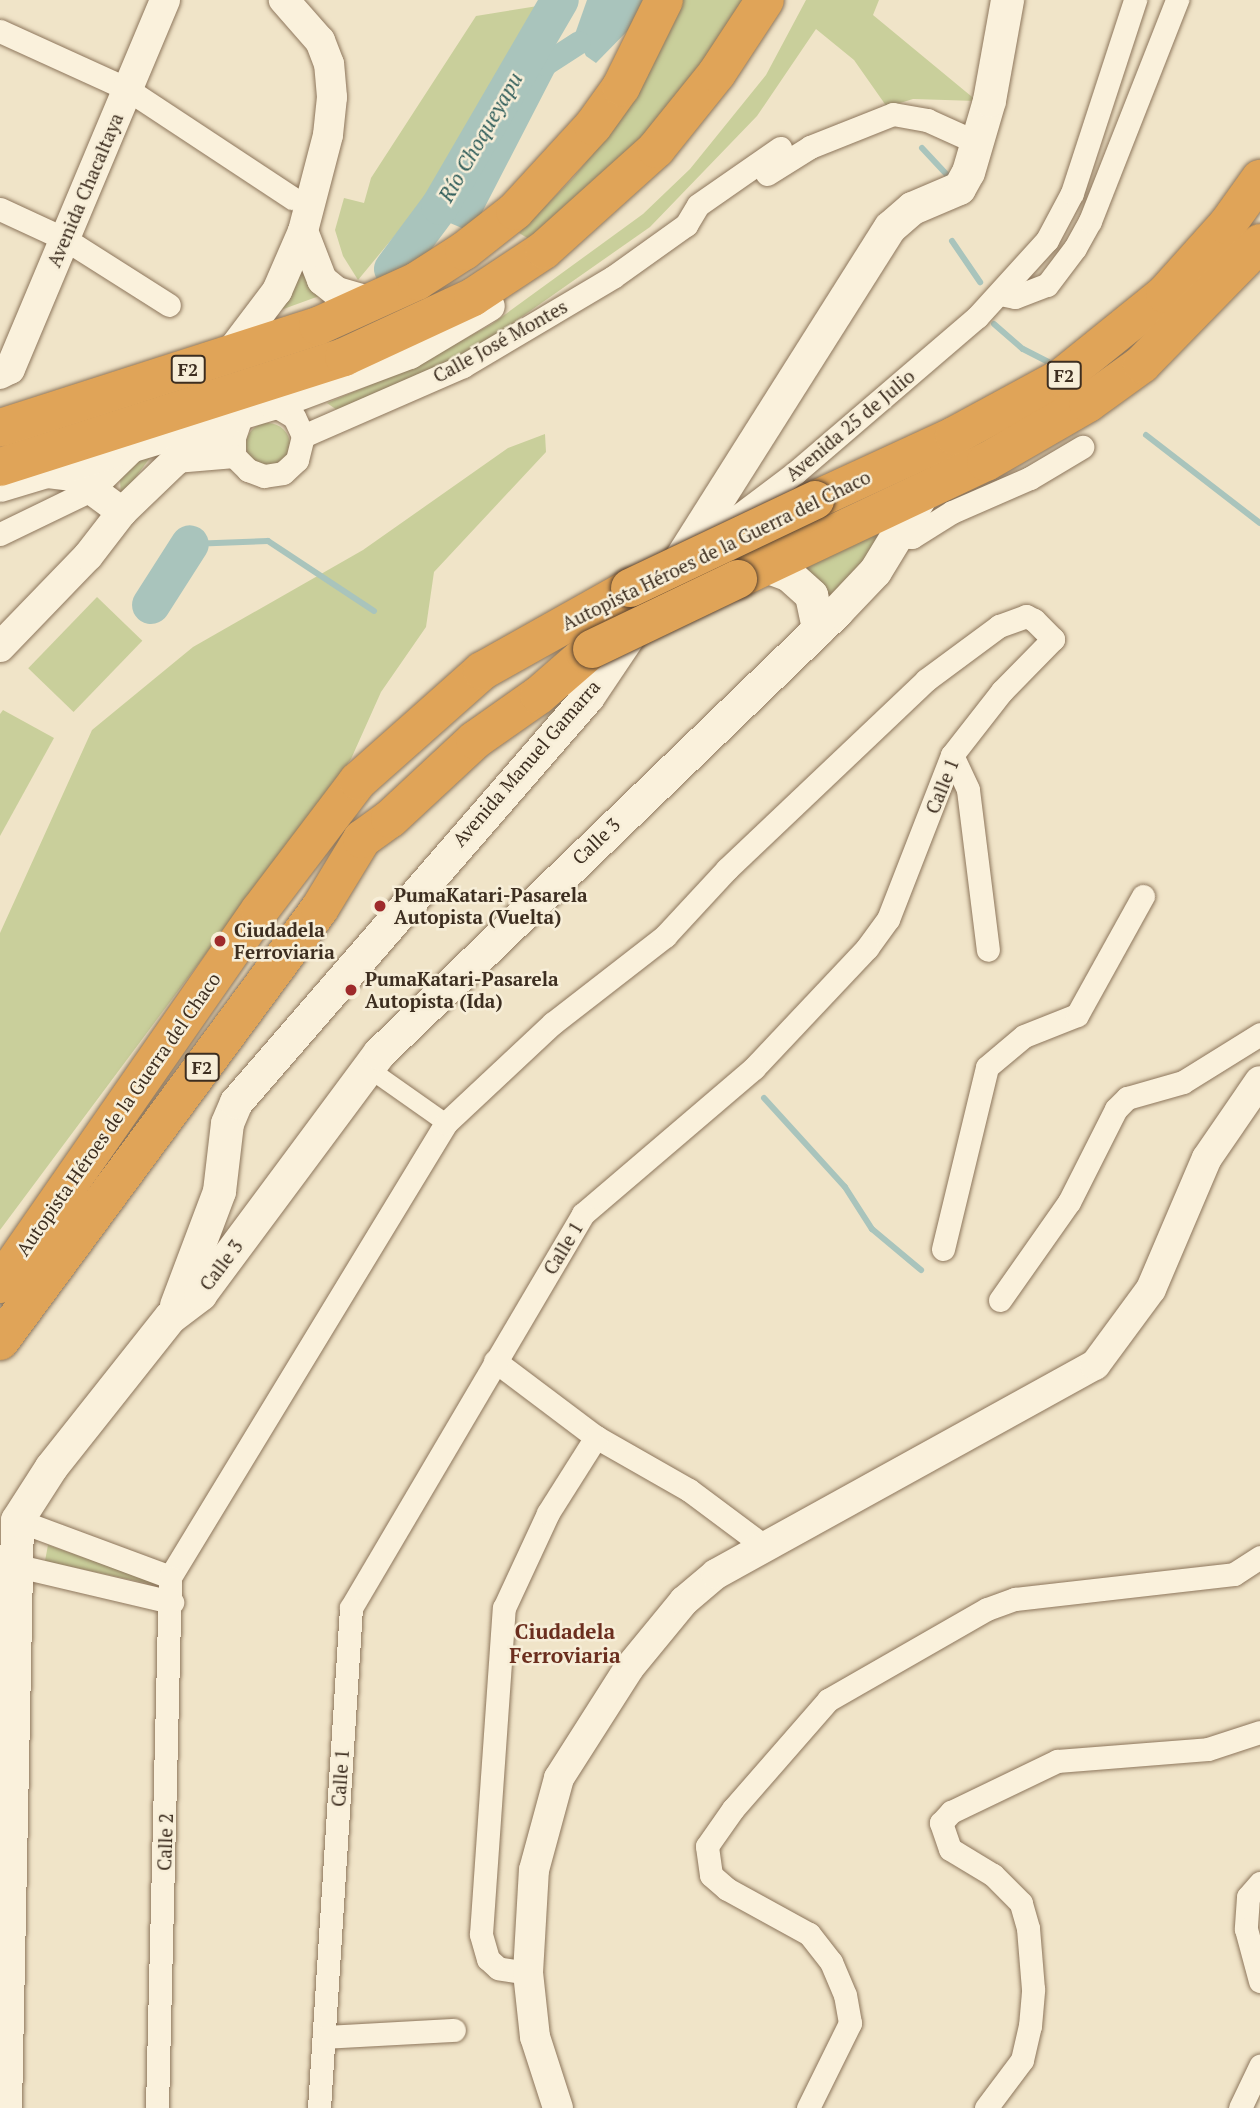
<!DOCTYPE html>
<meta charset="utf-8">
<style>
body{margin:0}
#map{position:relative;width:1260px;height:2108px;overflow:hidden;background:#f0e4c8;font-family:"PT Serif",serif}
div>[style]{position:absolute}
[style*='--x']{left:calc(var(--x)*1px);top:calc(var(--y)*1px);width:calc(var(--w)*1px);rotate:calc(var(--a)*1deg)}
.green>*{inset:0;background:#c9cf9b;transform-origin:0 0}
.round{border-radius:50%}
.water>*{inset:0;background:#a9c4bc}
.stream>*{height:6px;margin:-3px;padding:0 3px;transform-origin:3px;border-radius:3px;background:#a9c4bc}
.canal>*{height:23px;margin:-11.5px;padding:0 11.5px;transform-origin:11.5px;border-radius:11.5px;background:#a9c4bc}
.river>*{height:38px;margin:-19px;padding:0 19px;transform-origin:19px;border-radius:19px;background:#a9c4bc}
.roads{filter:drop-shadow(0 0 2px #8d765c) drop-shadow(0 0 2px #8d765c)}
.pedestrian>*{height:18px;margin:-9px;padding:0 9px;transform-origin:9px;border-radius:9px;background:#faf1dc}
.minor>*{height:23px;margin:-11.5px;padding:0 11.5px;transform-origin:11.5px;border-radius:11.5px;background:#faf1dc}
.tertiary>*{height:30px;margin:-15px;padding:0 15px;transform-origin:15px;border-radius:15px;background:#faf1dc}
.secondary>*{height:33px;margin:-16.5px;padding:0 16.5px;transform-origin:16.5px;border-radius:16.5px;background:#faf1dc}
.motorway>*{height:38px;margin:-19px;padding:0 19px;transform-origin:19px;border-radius:19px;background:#e0a458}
.bridges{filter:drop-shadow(0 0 2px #5b4430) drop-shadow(0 0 2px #5b4430)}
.motorway-bridge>*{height:38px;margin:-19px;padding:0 19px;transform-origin:19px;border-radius:19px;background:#e0a458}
.dots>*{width:19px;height:19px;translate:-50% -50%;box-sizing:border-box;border:4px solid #f7eed8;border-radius:50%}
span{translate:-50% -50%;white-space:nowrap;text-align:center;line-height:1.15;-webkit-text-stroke:5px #f7eed8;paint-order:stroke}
.shield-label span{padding:2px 5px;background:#f7eed8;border:2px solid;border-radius:5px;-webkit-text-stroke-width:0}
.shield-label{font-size:18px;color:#3d2e20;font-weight:700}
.street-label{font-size:19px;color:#3d2e20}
.poi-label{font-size:19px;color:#3d2e20;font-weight:700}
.left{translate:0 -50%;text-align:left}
.water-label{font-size:21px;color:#2f5d5a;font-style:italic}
.neighbourhood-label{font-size:21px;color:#6b2e1e;font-weight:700}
</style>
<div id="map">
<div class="green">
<i style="clip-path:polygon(681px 0,745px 0,704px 64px,631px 152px,529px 239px,519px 233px,573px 178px,622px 117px)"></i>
<i style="clip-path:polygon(806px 0,879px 0,873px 15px,977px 101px,913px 99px,887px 107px,854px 60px,816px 29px,757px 116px,650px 227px,473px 351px,337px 410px,327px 403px,413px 367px,492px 324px,643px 214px,690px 169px,766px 75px)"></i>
<i style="clip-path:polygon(544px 5px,435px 187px,358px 280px,343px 256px,335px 230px,344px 198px,364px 203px,371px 178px,476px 16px)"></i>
<i style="clip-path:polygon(295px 265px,322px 295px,267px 315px)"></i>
<i class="round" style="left:246px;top:423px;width:44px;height:44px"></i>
<i style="clip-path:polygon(545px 434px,546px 452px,434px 572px,426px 627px,381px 692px,351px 759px,0 1230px,0 933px,92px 730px,193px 647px,363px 550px,508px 448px)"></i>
<i style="clip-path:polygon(155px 451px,121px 497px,120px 479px,140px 458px)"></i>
<i style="clip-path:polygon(881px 531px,874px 548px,827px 600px,803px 568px)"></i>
<i style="left:97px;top:597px;width:63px;height:99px;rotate:44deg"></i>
<i style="clip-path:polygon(3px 710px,54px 738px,0 836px,0 714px)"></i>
<i style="clip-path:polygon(48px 1545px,154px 1582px,155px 1585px,45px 1561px)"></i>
</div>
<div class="water">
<i style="clip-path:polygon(587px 0,650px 0,643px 15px,596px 63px,586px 56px,575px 34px)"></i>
</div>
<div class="stream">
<i style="--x:922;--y:148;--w:41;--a:47"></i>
<i style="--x:952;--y:241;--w:50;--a:55.7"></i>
<i style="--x:994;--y:324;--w:38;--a:41"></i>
<i style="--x:1023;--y:349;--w:28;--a:27"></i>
<i style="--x:1146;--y:435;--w:144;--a:37.7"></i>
<i style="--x:190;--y:544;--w:78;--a:-2.2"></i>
<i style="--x:268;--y:541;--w:127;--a:33.4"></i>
<i style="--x:764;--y:1098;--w:120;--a:47.7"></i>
<i style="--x:845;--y:1187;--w:50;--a:57.3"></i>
<i style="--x:872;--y:1229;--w:64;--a:39.9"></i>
</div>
<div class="canal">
<i style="--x:440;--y:206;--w:28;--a:23"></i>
<i style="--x:466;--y:217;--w:172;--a:-62.7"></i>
<i style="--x:545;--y:64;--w:40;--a:-32.9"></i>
</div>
<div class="river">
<i style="--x:393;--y:269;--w:79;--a:-53.3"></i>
<i style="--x:440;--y:206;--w:238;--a:-59.8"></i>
<i style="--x:151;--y:605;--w:72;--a:-57.4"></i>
</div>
<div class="roads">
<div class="pedestrian">
<i style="--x:368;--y:1068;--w:95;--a:35.2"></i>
</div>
<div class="minor">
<i style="--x:0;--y:31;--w:140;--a:24.5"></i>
<i style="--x:127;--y:89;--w:198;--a:33.4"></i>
<i style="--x:767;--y:174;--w:51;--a:-32.1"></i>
<i style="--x:810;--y:147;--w:89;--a:-21.7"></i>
<i style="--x:893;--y:114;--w:35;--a:10"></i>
<i style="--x:927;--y:120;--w:54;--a:24.2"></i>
<i style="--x:0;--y:209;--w:72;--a:24.8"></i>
<i style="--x:65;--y:239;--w:123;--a:32.4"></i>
<i style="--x:1000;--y:294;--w:15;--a:11"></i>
<i style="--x:1015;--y:297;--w:34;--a:-21"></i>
<i style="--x:1047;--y:285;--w:46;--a:-52.9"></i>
<i style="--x:1075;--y:248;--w:31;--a:-61"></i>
<i style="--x:1090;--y:221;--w:238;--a:-68.5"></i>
<i style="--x:242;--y:414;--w:24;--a:109"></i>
<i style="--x:234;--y:437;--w:19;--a:90"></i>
<i style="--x:234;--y:456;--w:20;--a:45"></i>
<i style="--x:248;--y:470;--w:17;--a:21"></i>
<i style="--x:264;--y:476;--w:19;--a:-9"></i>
<i style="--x:283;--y:473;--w:19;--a:-43"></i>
<i style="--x:297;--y:460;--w:25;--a:-76"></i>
<i style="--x:303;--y:436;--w:21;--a:-115"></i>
<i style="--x:294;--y:417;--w:23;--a:-149"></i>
<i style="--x:303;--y:436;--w:175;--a:-23.6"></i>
<i style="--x:463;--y:366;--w:174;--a:-30.7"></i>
<i style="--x:613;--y:277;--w:90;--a:-35.5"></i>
<i style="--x:686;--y:225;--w:23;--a:-59"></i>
<i style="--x:698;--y:205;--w:100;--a:-34.8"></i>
<i style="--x:175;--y:461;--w:59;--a:-4.8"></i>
<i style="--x:722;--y:528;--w:93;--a:-37.1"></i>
<i style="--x:796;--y:472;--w:238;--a:-40.6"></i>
<i style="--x:977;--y:317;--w:104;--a:-47.7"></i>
<i style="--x:1047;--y:240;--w:53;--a:-62"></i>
<i style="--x:1072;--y:193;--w:203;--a:-71.9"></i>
<i style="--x:0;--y:534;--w:103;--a:-25.8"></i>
<i style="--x:93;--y:489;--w:62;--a:-44.3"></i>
<i style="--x:896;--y:536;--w:16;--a:4"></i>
<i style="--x:912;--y:537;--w:47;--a:-32"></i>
<i style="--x:952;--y:512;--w:85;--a:-23.6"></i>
<i style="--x:1030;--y:478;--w:61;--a:-30.8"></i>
<i style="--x:952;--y:755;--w:38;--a:65"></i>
<i style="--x:968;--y:790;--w:161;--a:82.9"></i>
<i style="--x:943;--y:1249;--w:187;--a:-76.4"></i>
<i style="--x:987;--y:1067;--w:48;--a:-40"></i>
<i style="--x:1024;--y:1036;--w:57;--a:-21.6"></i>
<i style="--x:1077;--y:1015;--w:136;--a:-61"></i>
<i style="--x:1000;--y:1300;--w:120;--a:-54.9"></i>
<i style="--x:1069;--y:1202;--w:104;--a:-63.2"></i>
<i style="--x:1116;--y:1109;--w:16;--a:-45"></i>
<i style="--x:1127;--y:1098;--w:58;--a:-15.9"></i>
<i style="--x:1183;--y:1082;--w:91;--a:-31.9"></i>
<i style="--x:495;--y:1361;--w:126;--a:37"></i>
<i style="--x:596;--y:1437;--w:107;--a:29.7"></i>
<i style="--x:689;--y:1490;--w:94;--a:36.7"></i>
<i style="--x:17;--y:1520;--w:163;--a:20.4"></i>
<i style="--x:1;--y:1562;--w:176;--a:13.2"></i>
<i style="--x:170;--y:1577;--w:531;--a:-58.7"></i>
<i style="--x:446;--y:1123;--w:146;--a:-43.1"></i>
<i style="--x:553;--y:1023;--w:142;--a:-37.8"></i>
<i style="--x:665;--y:936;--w:91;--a:-47.2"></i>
<i style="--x:727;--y:869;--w:274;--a:-43.5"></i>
<i style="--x:926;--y:680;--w:91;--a:-36.5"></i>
<i style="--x:999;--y:626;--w:29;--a:-20"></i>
<i style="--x:1026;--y:616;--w:9;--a:27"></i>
<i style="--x:1034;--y:620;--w:27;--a:45"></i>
<i style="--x:1053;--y:639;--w:73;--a:134.4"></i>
<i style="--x:1002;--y:691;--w:81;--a:128"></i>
<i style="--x:952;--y:755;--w:176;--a:111.3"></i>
<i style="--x:888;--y:919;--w:36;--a:126"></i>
<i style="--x:867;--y:948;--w:165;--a:133.3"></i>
<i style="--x:754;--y:1068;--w:225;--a:139.5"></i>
<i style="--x:583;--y:1214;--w:457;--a:120.5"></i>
<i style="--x:351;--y:1608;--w:501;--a:93.66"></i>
<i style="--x:1260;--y:1883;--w:18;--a:131"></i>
<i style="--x:1248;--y:1897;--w:32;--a:94"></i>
<i style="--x:1246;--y:1929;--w:54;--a:74.9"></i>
<i style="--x:528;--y:1973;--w:30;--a:-171"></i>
<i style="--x:498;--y:1968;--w:13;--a:-138"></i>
<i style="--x:488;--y:1959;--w:26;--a:-106"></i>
<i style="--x:481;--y:1934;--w:327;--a:-86"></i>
<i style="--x:504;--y:1608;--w:105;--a:-65.1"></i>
<i style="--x:548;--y:1513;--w:90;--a:-57.7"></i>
<i style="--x:324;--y:2037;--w:130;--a:-3.1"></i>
<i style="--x:157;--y:2108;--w:531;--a:-88.6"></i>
<i style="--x:808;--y:2108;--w:95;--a:-63.7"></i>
<i style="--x:850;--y:2023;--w:28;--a:-100"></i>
<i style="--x:845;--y:1995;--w:36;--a:-113"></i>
<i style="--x:831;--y:1962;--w:36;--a:-128"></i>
<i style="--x:809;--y:1934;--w:94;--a:-151.2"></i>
<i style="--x:727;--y:1889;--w:21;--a:-139"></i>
<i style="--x:711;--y:1875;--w:29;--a:-98"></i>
<i style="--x:707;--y:1846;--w:45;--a:-54.9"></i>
<i style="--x:733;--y:1809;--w:145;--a:-48.9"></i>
<i style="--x:828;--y:1700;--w:183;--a:-29.8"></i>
<i style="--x:987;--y:1609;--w:30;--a:-20"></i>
<i style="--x:1015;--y:1599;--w:220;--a:-6.5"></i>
<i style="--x:1234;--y:1574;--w:31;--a:-33"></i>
<i style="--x:986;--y:2108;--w:60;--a:-53.1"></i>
<i style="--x:1022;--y:2060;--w:35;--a:-77"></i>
<i style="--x:1030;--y:2026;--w:37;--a:-85"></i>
<i style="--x:1033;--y:1989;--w:61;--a:-94.7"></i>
<i style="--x:1028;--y:1928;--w:26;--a:-106"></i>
<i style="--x:1021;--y:1903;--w:40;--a:-135"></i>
<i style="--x:993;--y:1875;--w:50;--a:-148.8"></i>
<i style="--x:950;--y:1849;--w:28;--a:-109"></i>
<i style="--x:941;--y:1823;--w:15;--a:-48"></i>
<i style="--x:951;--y:1812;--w:118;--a:-25.7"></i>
<i style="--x:1057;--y:1761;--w:151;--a:-4.5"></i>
<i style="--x:1208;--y:1749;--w:55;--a:-18.1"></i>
<i style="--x:1240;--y:2108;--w:47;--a:-64.5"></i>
</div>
<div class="tertiary">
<i style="--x:303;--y:231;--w:53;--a:68.8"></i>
<i style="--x:322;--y:280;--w:19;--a:39"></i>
<i style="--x:337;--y:292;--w:36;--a:16"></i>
<i style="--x:227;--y:357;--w:83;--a:-52.9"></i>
<i style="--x:277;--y:291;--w:65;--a:-66.6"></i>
<i style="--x:303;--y:231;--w:99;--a:-75.4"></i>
<i style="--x:328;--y:135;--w:38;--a:-84"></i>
<i style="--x:332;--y:97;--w:33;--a:-95"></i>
<i style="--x:329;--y:64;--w:25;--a:-111"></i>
<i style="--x:320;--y:41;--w:55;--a:-131.3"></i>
<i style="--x:0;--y:374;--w:11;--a:-27"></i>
<i style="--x:10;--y:369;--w:400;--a:-67.2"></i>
<i style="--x:48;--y:473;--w:25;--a:7"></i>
<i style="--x:73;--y:476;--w:61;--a:36.3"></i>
<i style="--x:0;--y:487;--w:286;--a:-16.7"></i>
<i style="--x:274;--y:405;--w:145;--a:-20.6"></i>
<i style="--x:410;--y:354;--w:93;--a:-31"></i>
<i style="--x:0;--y:647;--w:127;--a:-46"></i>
<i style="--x:88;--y:556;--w:56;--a:-52.3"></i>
<i style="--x:122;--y:512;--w:74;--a:-43.9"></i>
<i style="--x:175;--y:461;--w:55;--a:-34.6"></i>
<i style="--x:558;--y:2108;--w:75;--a:-107.9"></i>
<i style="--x:535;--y:2037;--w:64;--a:-96.2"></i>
<i style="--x:528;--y:1973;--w:103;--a:-86.7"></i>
<i style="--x:534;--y:1870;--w:95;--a:-74.8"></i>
<i style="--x:559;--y:1778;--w:130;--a:-57.5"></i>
<i style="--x:629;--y:1668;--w:87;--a:-50.6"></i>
<i style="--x:684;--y:1601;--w:42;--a:-40.2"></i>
<i style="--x:716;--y:1574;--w:433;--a:-28.9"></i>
<i style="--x:1095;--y:1365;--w:94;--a:-53.6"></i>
<i style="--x:1151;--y:1289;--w:142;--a:-66.9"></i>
<i style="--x:1207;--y:1158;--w:93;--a:-55.5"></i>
</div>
<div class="secondary">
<i style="--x:766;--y:566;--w:25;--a:21"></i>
<i style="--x:789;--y:575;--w:30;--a:42"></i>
<i style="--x:811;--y:595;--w:35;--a:78"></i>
<i style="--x:671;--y:573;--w:409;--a:-57.7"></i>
<i style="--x:890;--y:227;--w:29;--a:-41"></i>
<i style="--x:912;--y:208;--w:51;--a:-23.1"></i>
<i style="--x:959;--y:188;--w:18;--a:-61"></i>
<i style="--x:968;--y:172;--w:75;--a:-73.7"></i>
<i style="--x:989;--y:100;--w:102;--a:-79.8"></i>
<i style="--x:176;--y:1305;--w:122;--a:-69.3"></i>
<i style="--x:219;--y:1191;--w:68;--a:-83.3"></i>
<i style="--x:227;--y:1123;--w:23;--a:-67"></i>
<i style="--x:236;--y:1102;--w:537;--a:-49.07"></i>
<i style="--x:588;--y:696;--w:88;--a:-56.1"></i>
<i style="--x:5;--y:2108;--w:588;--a:-88.83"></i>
<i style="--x:17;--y:1520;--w:63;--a:-57.3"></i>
<i style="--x:51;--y:1467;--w:191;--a:-51.6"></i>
<i style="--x:170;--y:1317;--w:38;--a:-37"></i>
<i style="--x:200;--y:1294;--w:300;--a:-53.4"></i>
<i style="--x:379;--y:1053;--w:636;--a:-43.98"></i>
<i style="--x:837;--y:611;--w:55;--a:-46.5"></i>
<i style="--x:875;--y:571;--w:92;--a:-58.7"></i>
</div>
<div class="motorway">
<i style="--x:0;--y:428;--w:334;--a:-17.8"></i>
<i style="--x:318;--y:326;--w:109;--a:-24.4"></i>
<i style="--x:417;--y:281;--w:56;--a:-32.6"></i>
<i style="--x:464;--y:251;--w:65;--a:-38.1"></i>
<i style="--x:515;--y:211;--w:115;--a:-47.5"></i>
<i style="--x:593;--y:126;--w:48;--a:-54.3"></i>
<i style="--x:621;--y:87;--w:97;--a:-63.7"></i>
<i style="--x:0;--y:467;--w:361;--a:-17.7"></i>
<i style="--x:344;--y:357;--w:142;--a:-24.9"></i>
<i style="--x:473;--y:297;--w:85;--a:-33.5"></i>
<i style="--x:544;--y:250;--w:151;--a:-42"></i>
<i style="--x:656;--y:149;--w:97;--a:-51.2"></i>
<i style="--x:717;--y:73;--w:87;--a:-56.7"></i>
<i style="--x:815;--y:500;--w:153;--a:-24.7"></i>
<i style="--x:954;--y:436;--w:122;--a:-28.5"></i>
<i style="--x:1061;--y:378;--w:134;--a:-38.9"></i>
<i style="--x:1165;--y:294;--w:93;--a:-48.1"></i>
<i style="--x:1227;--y:225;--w:57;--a:-54.3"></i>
<i style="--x:738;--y:579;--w:274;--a:-25.3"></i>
<i style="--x:986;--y:462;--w:118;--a:-30"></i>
<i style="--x:1088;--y:403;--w:67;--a:-35.8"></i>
<i style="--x:1142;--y:364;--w:169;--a:-45.7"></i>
<i style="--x:0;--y:1284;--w:455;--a:-55.2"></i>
<i style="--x:260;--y:910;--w:162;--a:-52.8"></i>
<i style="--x:358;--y:781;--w:166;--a:-41.6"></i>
<i style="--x:482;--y:671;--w:170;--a:-29.3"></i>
<i style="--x:0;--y:1341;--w:538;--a:-53.53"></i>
<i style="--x:320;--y:908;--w:81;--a:-58.7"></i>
<i style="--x:362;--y:839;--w:34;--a:-36"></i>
<i style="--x:390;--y:819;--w:116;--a:-42.9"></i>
<i style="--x:475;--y:740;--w:78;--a:-35.1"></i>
<i style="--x:539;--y:695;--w:70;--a:-41"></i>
</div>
</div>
<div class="bridges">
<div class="motorway-bridge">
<i style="--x:630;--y:588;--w:205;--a:-25.4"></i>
<i style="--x:592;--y:649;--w:162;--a:-25.6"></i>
</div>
</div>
<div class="dots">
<i style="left:380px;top:906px;background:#9e2a2b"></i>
<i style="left:220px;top:941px;background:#9e2a2b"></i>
<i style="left:351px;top:990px;background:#9e2a2b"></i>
</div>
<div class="shield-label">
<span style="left:188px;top:369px">F2</span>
<span style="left:1064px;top:375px">F2</span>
<span style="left:202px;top:1067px">F2</span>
</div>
<div class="street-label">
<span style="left:85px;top:190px;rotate:-67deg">Avenida Chacaltaya</span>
<span style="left:500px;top:341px;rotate:-29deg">Calle José Montes</span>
<span style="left:850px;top:425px;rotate:-40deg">Avenida 25 de Julio</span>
<span style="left:716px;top:550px;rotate:-26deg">Autopista Héroes de la Guerra del Chaco</span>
<span style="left:526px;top:763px;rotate:-49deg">Avenida Manuel Gamarra</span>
<span style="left:942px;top:786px;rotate:-68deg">Calle 1</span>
<span style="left:596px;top:841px;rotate:-44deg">Calle 3</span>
<span style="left:118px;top:1114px;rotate:-55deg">Autopista Héroes de la Guerra del Chaco</span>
<span style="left:563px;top:1248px;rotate:-59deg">Calle 1</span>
<span style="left:221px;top:1265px;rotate:-53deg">Calle 3</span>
<span style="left:340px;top:1778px;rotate:-86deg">Calle 1</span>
<span style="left:165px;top:1842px;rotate:-88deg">Calle 2</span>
</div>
<div class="poi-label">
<span class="left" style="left:394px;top:906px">PumaKatari-Pasarela<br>Autopista (Vuelta)</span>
<span class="left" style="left:234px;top:941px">Ciudadela<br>Ferroviaria</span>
<span class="left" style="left:365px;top:990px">PumaKatari-Pasarela<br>Autopista (Ida)</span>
</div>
<div class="water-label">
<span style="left:480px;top:137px;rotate:-60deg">Río Choqueyapu</span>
</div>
<div class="neighbourhood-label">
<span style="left:565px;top:1643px">Ciudadela<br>Ferroviaria</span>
</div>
</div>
